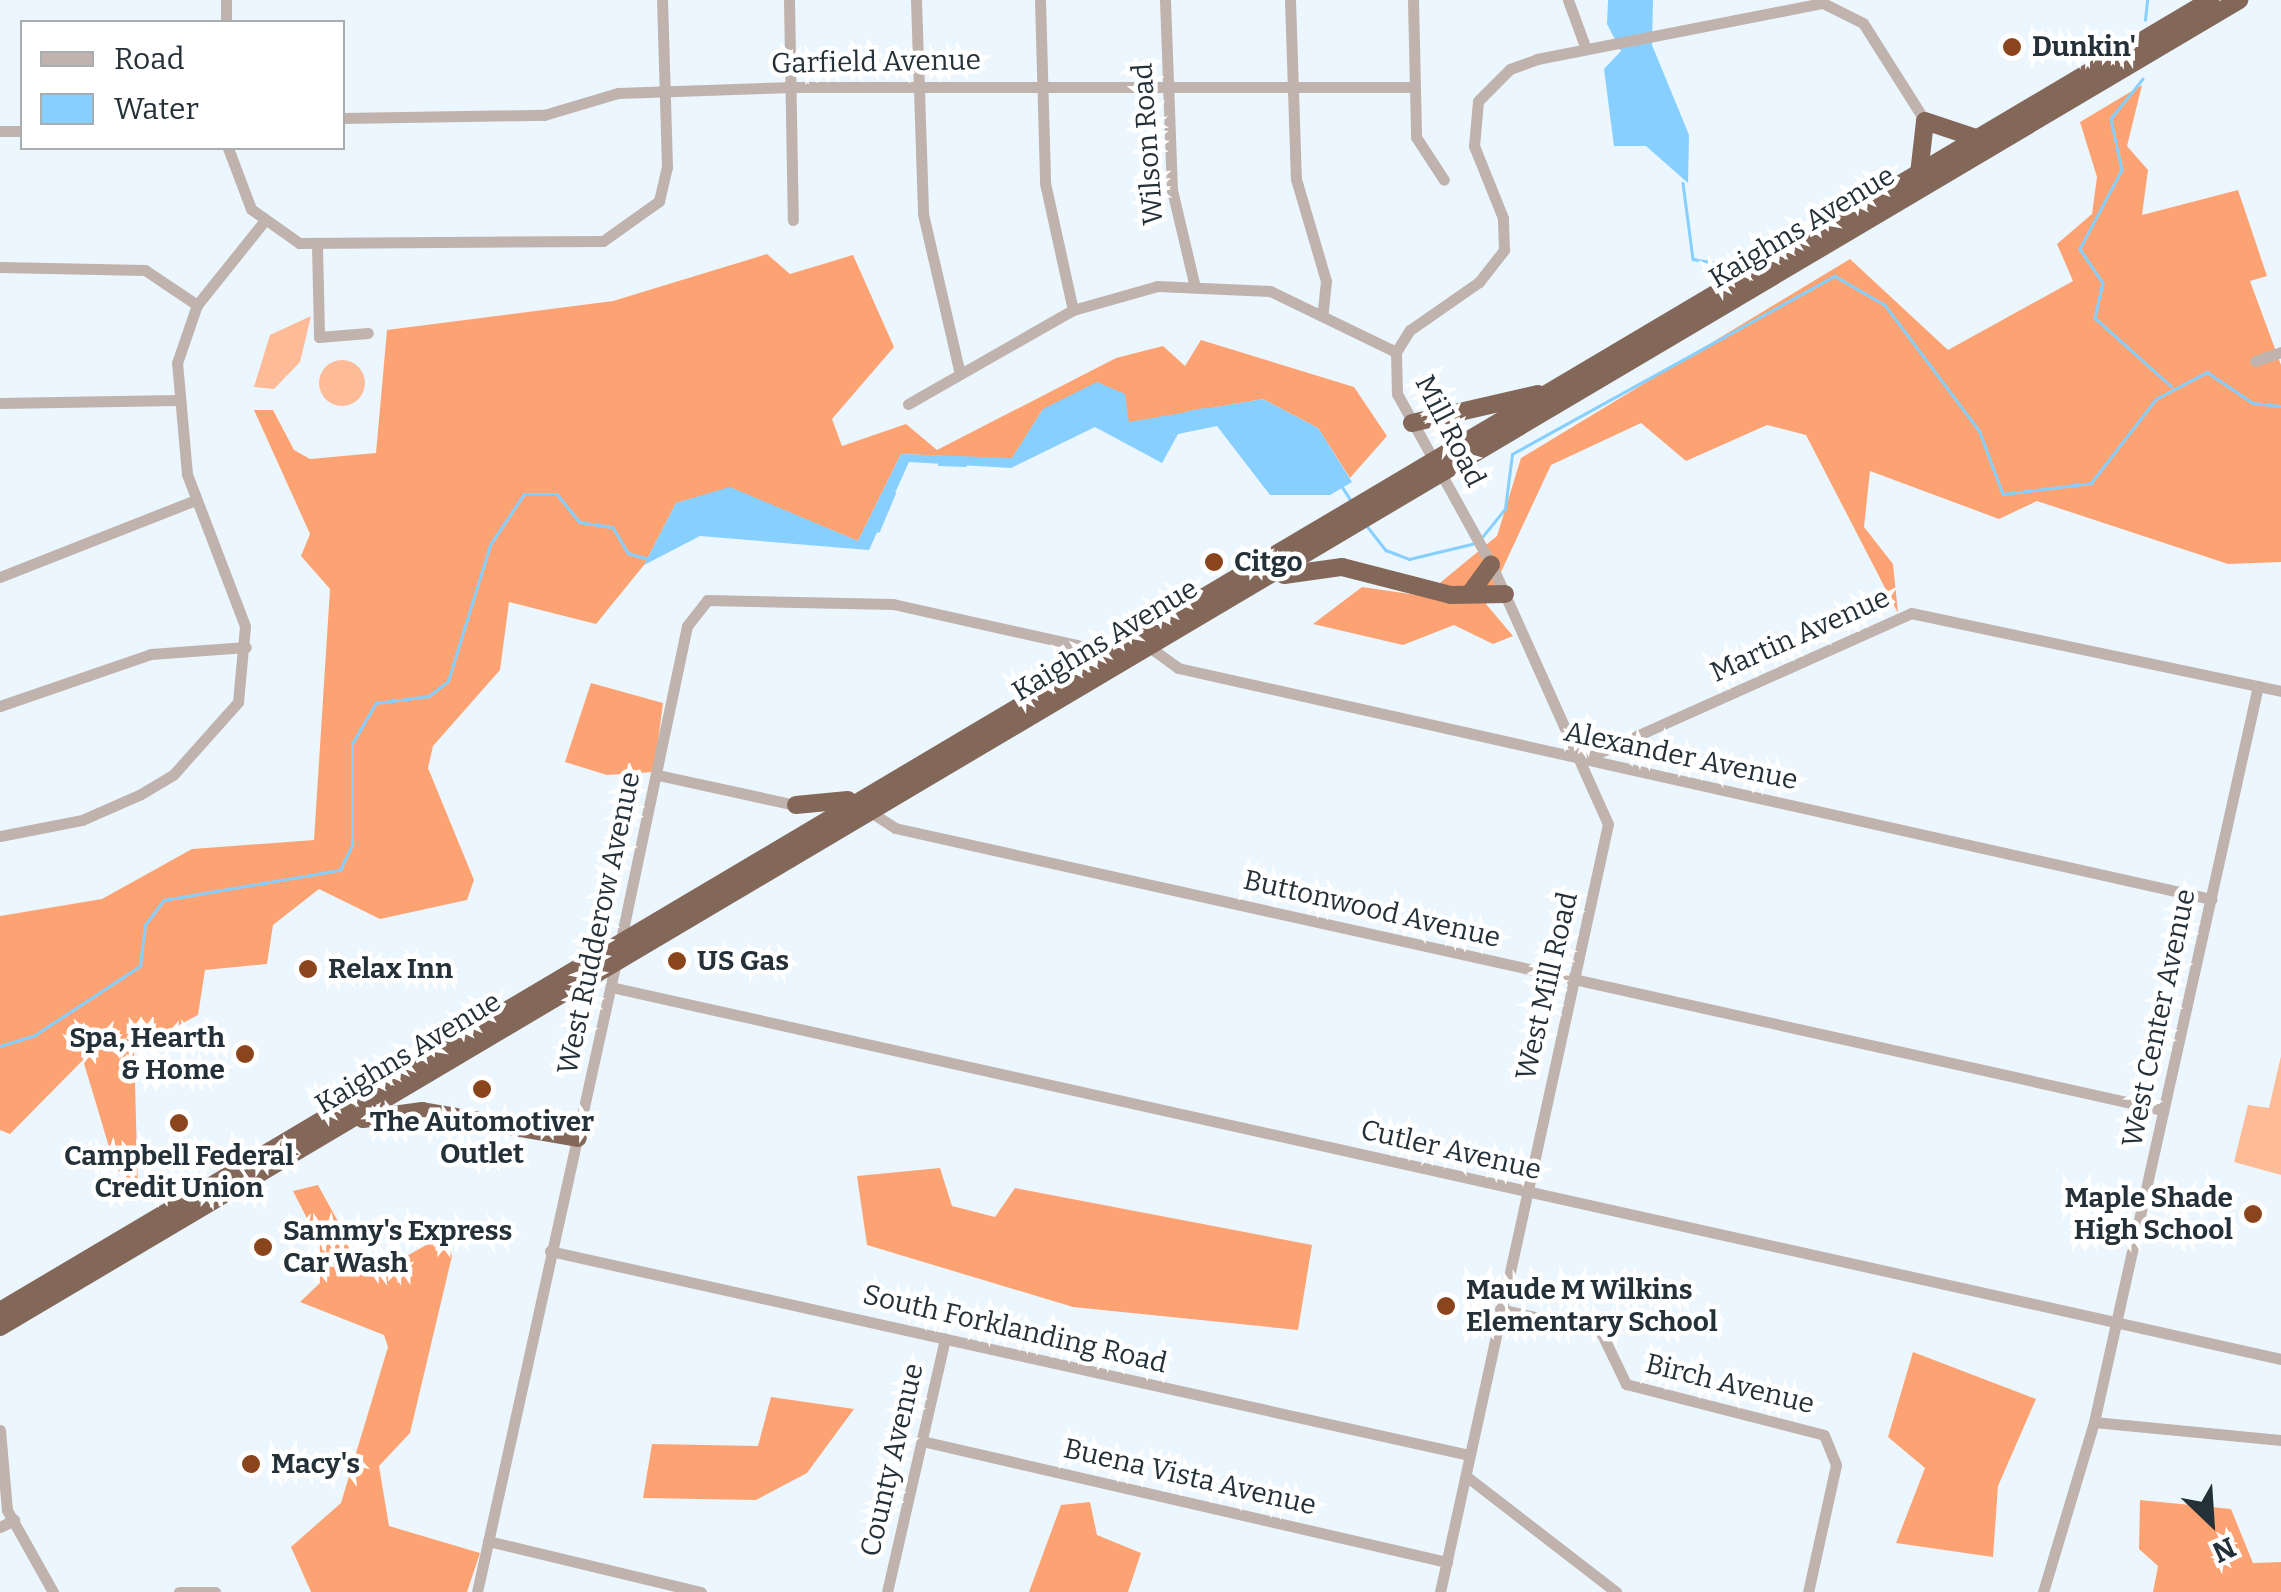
<!DOCTYPE html>
<style>
body{margin:0}
#map{position:relative;width:2281px;height:1592px;overflow:hidden;background:#ebf6ff;font-family:Bitter,serif}
div>[style]{position:absolute}
[style*='--x']{left:calc(var(--x)*1px);top:calc(var(--y)*1px);width:calc(var(--w)*1px);rotate:calc(var(--a)*1deg)}
.green>*{inset:0;background:#febb98}
.round{border-radius:50%}
.forest>*{inset:0;background:#fda373}
.water>*{inset:0;background:#86cfff}
.stream>*{height:2.5px;margin:-1.25px;padding:0 1.25px;transform-origin:1.25px;border-radius:1.25px;background:#86cfff}
.minor>*{height:11px;margin:-5.5px;padding:0 5.5px;transform-origin:5.5px;border-radius:5.5px;background:#c0b2ac}
.highway>*{height:18px;margin:-9px;padding:0 9px;transform-origin:9px;border-radius:9px;background:#836759}
.dots>*{width:28px;height:28px;translate:-50% -50%;box-sizing:border-box;border:5px solid #fff;border-radius:50%}
span{translate:-50% -50%;white-space:nowrap;text-align:center;line-height:1.15;-webkit-text-stroke:9px #fff;paint-order:stroke}
.poi-label{font-size:28px;color:#253139;font-weight:700}
.left{translate:0 -50%;text-align:left}
.right{translate:-100% -50%;text-align:right}
.street-label{font-size:28px;color:#253139}
.legend{position:absolute;left:20px;top:20px;width:325px;height:130px;box-sizing:border-box;background:#fff;border:2px solid #a8adb0;margin:0;padding:12px 18px;list-style:none;font-size:30px;color:#253139}
.legend li{display:flex;align-items:center;gap:20px;height:50px}
.legend b{width:50px;border:2px solid #a8adb0}
.north{position:absolute;left:2161px;top:1472px;width:100px;height:100px;-webkit-text-stroke:8px #fff;paint-order:stroke;rotate:155deg;font-size:28px;font-weight:700;line-height:40px;text-align:center;color:#253139}
.north::after{content:'';display:block;margin:auto;width:35px;height:45px;background:#253139;clip-path:polygon(50% 0,100% 100%,50% 72%,0 100%)}
</style>
<div id="map">
<div class="green">
<i style="clip-path:polygon(311px 316px,300px 362px,274px 389px,254px 387px,270px 335px)"></i>
<i class="round" style="left:319px;top:360px;width:46px;height:46px"></i>
<i style="clip-path:polygon(2281px 1056px,2281px 1175px,2234px 1162px,2248px 1105px,2269px 1108px)"></i>
</div>
<div class="forest">
<i style="clip-path:polygon(2142px 85px,2127px 146px,2148px 170px,2142px 215px,2238px 190px,2267px 276px,2250px 281px,2281px 365px,2281px 562px,2228px 564px,2037px 501px,1999px 519px,1870px 471px,1864px 527px,1893px 564px,1898px 613px,1806px 435px,1767px 425px,1686px 461px,1641px 423px,1551px 465px,1486px 604px,1513px 636px,1493px 644px,1454px 625px,1403px 645px,1313px 624px,1362px 587px,1424px 596px,1497px 536px,1521px 458px,1850px 259px,1948px 350px,2073px 281px,2057px 244px,2092px 214px,2097px 177px,2080px 122px)"></i>
<i style="clip-path:polygon(767px 254px,790px 274px,853px 255px,894px 347px,832px 419px,842px 446px,906px 424px,937px 450px,1116px 358px,1163px 346px,1185px 366px,1201px 340px,1354px 387px,1387px 436px,1350px 478px,1318px 428px,1263px 399px,1128px 423px,1043px 409px,1012px 459px,901px 454px,858px 541px,730px 488px,676px 503px,644px 565px,596px 624px,509px 602px,500px 670px,433px 746px,428px 768px,474px 880px,467px 900px,380px 919px,319px 889px,273px 925px,267px 964px,205px 970px,198px 1015px,134px 1049px,138px 1190px,115px 1167px,83px 1060px,10px 1134px,0 1130px,0 916px,102px 899px,192px 849px,314px 840px,330px 589px,301px 556px,310px 534px,254px 410px,273px 410px,294px 450px,310px 459px,376px 453px,387px 330px,613px 301px)"></i>
<i style="clip-path:polygon(591px 683px,663px 703px,654px 772px,607px 775px,565px 762px)"></i>
<i style="clip-path:polygon(940px 1168px,952px 1206px,995px 1217px,1015px 1188px,1312px 1245px,1298px 1330px,1073px 1307px,867px 1245px,857px 1176px)"></i>
<i style="clip-path:polygon(318px 1185px,358px 1258px,396px 1262px,444px 1235px,452px 1256px,410px 1433px,379px 1466px,389px 1526px,480px 1553px,467px 1592px,311px 1592px,291px 1547px,341px 1503px,388px 1347px,384px 1335px,300px 1302px,320px 1283px,320px 1244px,293px 1191px)"></i>
<i style="clip-path:polygon(1913px 1352px,2036px 1399px,1998px 1486px,1993px 1557px,1896px 1543px,1925px 1468px,1888px 1437px)"></i>
<i style="clip-path:polygon(771px 1397px,854px 1409px,807px 1473px,756px 1500px,643px 1498px,652px 1444px,758px 1446px)"></i>
<i style="clip-path:polygon(2140px 1500px,2231px 1509px,2253px 1563px,2281px 1562px,2281px 1592px,2153px 1592px,2158px 1566px,2139px 1549px)"></i>
<i style="clip-path:polygon(1090px 1502px,1097px 1535px,1141px 1553px,1128px 1592px,1029px 1592px,1061px 1505px)"></i>
</div>
<div class="water">
<i style="clip-path:polygon(1608px 0,1653px 0,1652px 45px,1689px 135px,1688px 183px,1646px 146px,1614px 146px,1604px 69px,1621px 51px,1607px 24px)"></i>
<i style="clip-path:polygon(1097px 382px,1125px 394px,1129px 422px,1263px 399px,1318px 428px,1352px 482px,1330px 495px,1270px 495px,1217px 426px,1178px 434px,1162px 463px,1095px 427px,1011px 468px,909px 462px,869px 550px,700px 536px,644px 565px,676px 503px,730px 487px,858px 541px,901px 454px,1012px 458px,1043px 409px)"></i>
</div>
<div class="stream">
<i style="--x:2145;--y:20;--w:20;--a:-84"></i>
<i style="--x:2143;--y:79;--w:51;--a:128.7"></i>
<i style="--x:2111;--y:119;--w:52;--a:77.8"></i>
<i style="--x:2122;--y:170;--w:89;--a:118"></i>
<i style="--x:2080;--y:249;--w:41;--a:55.9"></i>
<i style="--x:2103;--y:283;--w:36;--a:103"></i>
<i style="--x:2095;--y:318;--w:102;--a:41.8"></i>
<i style="--x:1683;--y:183;--w:77;--a:82.5"></i>
<i style="--x:1693;--y:259;--w:42;--a:9.7"></i>
<i style="--x:1188;--y:412;--w:17;--a:-10"></i>
<i style="--x:939;--y:464;--w:26;--a:2"></i>
<i style="--x:1343;--y:488;--w:17;--a:57"></i>
<i style="--x:1367;--y:526;--w:31;--a:52"></i>
<i style="--x:1386;--y:550;--w:25;--a:21"></i>
<i style="--x:1409;--y:559;--w:65;--a:-13.4"></i>
<i style="--x:878;--y:531;--w:41;--a:-67.2"></i>
<i style="--x:1483;--y:536;--w:35;--a:-51"></i>
<i style="--x:1505;--y:509;--w:55;--a:-82.7"></i>
<i style="--x:1512;--y:454;--w:369;--a:-28.9"></i>
<i style="--x:1835;--y:276;--w:58;--a:30.1"></i>
<i style="--x:1885;--y:305;--w:156;--a:53.1"></i>
<i style="--x:1979;--y:430;--w:68;--a:69.4"></i>
<i style="--x:2003;--y:494;--w:89;--a:-7.1"></i>
<i style="--x:2091;--y:483;--w:106;--a:-52.3"></i>
<i style="--x:2156;--y:399;--w:58;--a:-27.9"></i>
<i style="--x:2207;--y:372;--w:55;--a:34"></i>
<i style="--x:2253;--y:403;--w:28;--a:6"></i>
<i style="--x:0;--y:1046;--w:37;--a:-17"></i>
<i style="--x:35;--y:1035;--w:126;--a:-33.3"></i>
<i style="--x:140;--y:966;--w:41;--a:-83"></i>
<i style="--x:145;--y:925;--w:31;--a:-53"></i>
<i style="--x:164;--y:900;--w:179;--a:-9.7"></i>
<i style="--x:340;--y:870;--w:28;--a:-64"></i>
<i style="--x:352;--y:845;--w:101;--a:-90"></i>
<i style="--x:352;--y:744;--w:48;--a:-59.7"></i>
<i style="--x:376;--y:703;--w:53;--a:-7.5"></i>
<i style="--x:429;--y:696;--w:24;--a:-38"></i>
<i style="--x:448;--y:681;--w:142;--a:-72.8"></i>
<i style="--x:490;--y:545;--w:61;--a:-56.3"></i>
<i style="--x:524;--y:494;--w:33;--a:0"></i>
<i style="--x:557;--y:494;--w:36;--a:51"></i>
<i style="--x:580;--y:522;--w:33;--a:9"></i>
<i style="--x:613;--y:527;--w:30;--a:60"></i>
<i style="--x:628;--y:553;--w:22;--a:16"></i>
</div>
<div class="minor">
<i style="--x:226;--y:0;--w:22;--a:90"></i>
<i style="--x:789;--y:0;--w:220;--a:89"></i>
<i style="--x:916;--y:0;--w:214;--a:88.1"></i>
<i style="--x:923;--y:214;--w:164;--a:77"></i>
<i style="--x:1040;--y:0;--w:183;--a:88.4"></i>
<i style="--x:1045;--y:183;--w:130;--a:77.6"></i>
<i style="--x:1165;--y:0;--w:190;--a:87.9"></i>
<i style="--x:1172;--y:190;--w:96;--a:76.7"></i>
<i style="--x:1290;--y:0;--w:179;--a:88.1"></i>
<i style="--x:1296;--y:179;--w:106;--a:73.6"></i>
<i style="--x:1326;--y:281;--w:31;--a:96"></i>
<i style="--x:1413;--y:0;--w:137;--a:88.7"></i>
<i style="--x:1416;--y:137;--w:51;--a:56.9"></i>
<i style="--x:1568;--y:0;--w:52;--a:69.8"></i>
<i style="--x:342;--y:118;--w:202;--a:-0.9"></i>
<i style="--x:544;--y:115;--w:77;--a:-16.6"></i>
<i style="--x:618;--y:93;--w:174;--a:-2"></i>
<i style="--x:792;--y:87;--w:621;--a:0"></i>
<i style="--x:0;--y:131;--w:22;--a:0"></i>
<i style="--x:228;--y:148;--w:65;--a:69.3"></i>
<i style="--x:251;--y:209;--w:59;--a:35.3"></i>
<i style="--x:299;--y:243;--w:304;--a:-0.4"></i>
<i style="--x:603;--y:241;--w:69;--a:-35.5"></i>
<i style="--x:659;--y:201;--w:35;--a:-77"></i>
<i style="--x:667;--y:167;--w:167;--a:-91.7"></i>
<i style="--x:317;--y:246;--w:91;--a:88.7"></i>
<i style="--x:319;--y:337;--w:49;--a:-4.7"></i>
<i style="--x:0;--y:267;--w:145;--a:1.2"></i>
<i style="--x:145;--y:270;--w:63;--a:33.9"></i>
<i style="--x:2255;--y:361;--w:28;--a:-19"></i>
<i style="--x:0;--y:403;--w:178;--a:-1"></i>
<i style="--x:908;--y:404;--w:190;--a:-29.7"></i>
<i style="--x:1073;--y:310;--w:87;--a:-15.9"></i>
<i style="--x:1157;--y:286;--w:113;--a:2.5"></i>
<i style="--x:1270;--y:291;--w:140;--a:25.8"></i>
<i style="--x:0;--y:577;--w:210;--a:-21.5"></i>
<i style="--x:1148;--y:646;--w:37;--a:36"></i>
<i style="--x:1178;--y:668;--w:1059;--a:12.61"></i>
<i style="--x:0;--y:706;--w:160;--a:-19"></i>
<i style="--x:151;--y:654;--w:95;--a:-4.2"></i>
<i style="--x:1585;--y:759;--w:357;--a:-24.1"></i>
<i style="--x:1911;--y:613;--w:378;--a:11.9"></i>
<i style="--x:658;--y:775;--w:141;--a:12.3"></i>
<i style="--x:869;--y:811;--w:31;--a:33"></i>
<i style="--x:895;--y:828;--w:1299;--a:12.54"></i>
<i style="--x:0;--y:836;--w:84;--a:-11"></i>
<i style="--x:82;--y:820;--w:64;--a:-23.8"></i>
<i style="--x:141;--y:794;--w:37;--a:-31"></i>
<i style="--x:173;--y:775;--w:98;--a:-48.3"></i>
<i style="--x:238;--y:702;--w:76;--a:-84.7"></i>
<i style="--x:245;--y:626;--w:163;--a:-110.9"></i>
<i style="--x:187;--y:474;--w:111;--a:-95.1"></i>
<i style="--x:177;--y:363;--w:61;--a:-71"></i>
<i style="--x:197;--y:305;--w:104;--a:-51.3"></i>
<i style="--x:620;--y:944;--w:325;--a:-78.1"></i>
<i style="--x:687;--y:626;--w:33;--a:-52"></i>
<i style="--x:707;--y:600;--w:186;--a:1.2"></i>
<i style="--x:893;--y:604;--w:189;--a:12.6"></i>
<i style="--x:1077;--y:645;--w:26;--a:39"></i>
<i style="--x:611;--y:987;--w:1711;--a:12.56"></i>
<i style="--x:550;--y:1251;--w:941;--a:12.52"></i>
<i style="--x:1500;--y:1309;--w:104;--a:12.8"></i>
<i style="--x:1601;--y:1332;--w:58;--a:64.3"></i>
<i style="--x:1626;--y:1384;--w:204;--a:14.4"></i>
<i style="--x:1824;--y:1435;--w:32;--a:68"></i>
<i style="--x:1836;--y:1465;--w:130;--a:102.4"></i>
<i style="--x:2094;--y:1422;--w:188;--a:5.5"></i>
<i style="--x:0;--y:1430;--w:80;--a:85"></i>
<i style="--x:7;--y:1510;--w:94;--a:60.7"></i>
<i style="--x:922;--y:1441;--w:539;--a:12.98"></i>
<i style="--x:1466;--y:1476;--w:190;--a:37.7"></i>
<i style="--x:0;--y:1527;--w:16;--a:-27"></i>
<i style="--x:488;--y:1541;--w:219;--a:13.5"></i>
<i style="--x:179;--y:1592;--w:36;--a:0"></i>
<i style="--x:477;--y:1592;--w:645;--a:-77.56"></i>
<i style="--x:887;--y:1592;--w:260;--a:-77.1"></i>
<i style="--x:1440;--y:1592;--w:786;--a:-77.66"></i>
<i style="--x:1608;--y:824;--w:285;--a:-114.2"></i>
<i style="--x:1491;--y:564;--w:194;--a:-118.9"></i>
<i style="--x:1397;--y:394;--w:42;--a:-91.4"></i>
<i style="--x:1396;--y:352;--w:26;--a:-58"></i>
<i style="--x:1410;--y:330;--w:84;--a:-34.8"></i>
<i style="--x:1479;--y:282;--w:41;--a:-52"></i>
<i style="--x:1504;--y:250;--w:32;--a:-92"></i>
<i style="--x:1503;--y:218;--w:78;--a:-111.9"></i>
<i style="--x:1474;--y:146;--w:45;--a:-84.9"></i>
<i style="--x:1478;--y:101;--w:45;--a:-45"></i>
<i style="--x:1510;--y:69;--w:29;--a:-20"></i>
<i style="--x:1537;--y:59;--w:291;--a:-11.1"></i>
<i style="--x:1823;--y:3;--w:45;--a:26.6"></i>
<i style="--x:1863;--y:23;--w:116;--a:57.7"></i>
<i style="--x:2043;--y:1592;--w:177;--a:-73.3"></i>
<i style="--x:2094;--y:1422;--w:754;--a:-77.44"></i>
</div>
<div class="highway">
<i style="--x:1925;--y:121;--w:57;--a:18.4"></i>
<i style="--x:1919;--y:174;--w:53;--a:-83.5"></i>
<i style="--x:1412;--y:423;--w:129;--a:-13"></i>
<i style="--x:1284;--y:575;--w:59;--a:-7.9"></i>
<i style="--x:1342;--y:567;--w:113;--a:14.4"></i>
<i style="--x:1451;--y:595;--w:54;--a:-1.1"></i>
<i style="--x:1471;--y:592;--w:34;--a:-54"></i>
<i style="--x:796;--y:805;--w:52;--a:-5.5"></i>
<i style="--x:363;--y:1119;--w:60;--a:-7.7"></i>
<i style="--x:422;--y:1111;--w:158;--a:9.8"></i>
<i style="--x:0;--y:1311;--w:2570;--a:-30.67"></i>
<i style="--x:0;--y:1327;--w:2603;--a:-30.65"></i>
</div>
<div class="dots">
<i style="left:2012px;top:47px;background:#8a451c"></i>
<i style="left:1214px;top:562px;background:#8a451c"></i>
<i style="left:677px;top:961px;background:#8a451c"></i>
<i style="left:308px;top:969px;background:#8a451c"></i>
<i style="left:245px;top:1054px;background:#8a451c"></i>
<i style="left:482px;top:1089px;background:#8a451c"></i>
<i style="left:179px;top:1123px;background:#8a451c"></i>
<i style="left:2253px;top:1214px;background:#8a451c"></i>
<i style="left:263px;top:1247px;background:#8a451c"></i>
<i style="left:1446px;top:1306px;background:#8a451c"></i>
<i style="left:251px;top:1464px;background:#8a451c"></i>
</div>
<div class="poi-label">
<span class="left" style="left:2032px;top:47px">Dunkin'</span>
<span class="left" style="left:1234px;top:562px">Citgo</span>
<span class="left" style="left:697px;top:961px">US Gas</span>
<span class="left" style="left:328px;top:969px">Relax Inn</span>
<span class="right" style="left:225px;top:1054px">Spa, Hearth<br>&amp; Home</span>
<span style="left:482px;top:1138px">The Automotiver<br>Outlet</span>
<span style="left:179px;top:1172px">Campbell Federal<br>Credit Union</span>
<span class="right" style="left:2233px;top:1214px">Maple Shade<br>High School</span>
<span class="left" style="left:283px;top:1247px">Sammy's Express<br>Car Wash</span>
<span class="left" style="left:1466px;top:1306px">Maude M Wilkins<br>Elementary School</span>
<span class="left" style="left:271px;top:1464px">Macy's</span>
</div>
<div class="street-label">
<span style="left:876px;top:62px;rotate:-1deg">Garfield Avenue</span>
<span style="left:1148px;top:144px;rotate:-94deg">Wilson Road</span>
<span style="left:1802px;top:227px;rotate:-31deg">Kaighns Avenue</span>
<span style="left:1450px;top:431px;rotate:63deg">Mill Road</span>
<span style="left:1800px;top:635px;rotate:-24deg">Martin Avenue</span>
<span style="left:1105px;top:640px;rotate:-31deg">Kaighns Avenue</span>
<span style="left:1681px;top:756px;rotate:12deg">Alexander Avenue</span>
<span style="left:1372px;top:909px;rotate:13deg">Buttonwood Avenue</span>
<span style="left:599px;top:923px;rotate:-78deg">West Rudderow Avenue</span>
<span style="left:1547px;top:986px;rotate:-77deg">West Mill Road</span>
<span style="left:2159px;top:1018px;rotate:-78deg">West Center Avenue</span>
<span style="left:408px;top:1053px;rotate:-31deg">Kaighns Avenue</span>
<span style="left:1451px;top:1150px;rotate:13deg">Cutler Avenue</span>
<span style="left:1015px;top:1329px;rotate:13deg">South Forklanding Road</span>
<span style="left:1730px;top:1384px;rotate:14deg">Birch Avenue</span>
<span style="left:892px;top:1460px;rotate:-77deg">County Avenue</span>
<span style="left:1190px;top:1477px;rotate:13deg">Buena Vista Avenue</span>
</div>
<ul class="legend">
<li><b style="height:12px;background:#c0b2ac"></b>Road</li>
<li><b style="height:28px;background:#86cfff"></b>Water</li>
</ul>
<div class="north">N</div>
</div>
